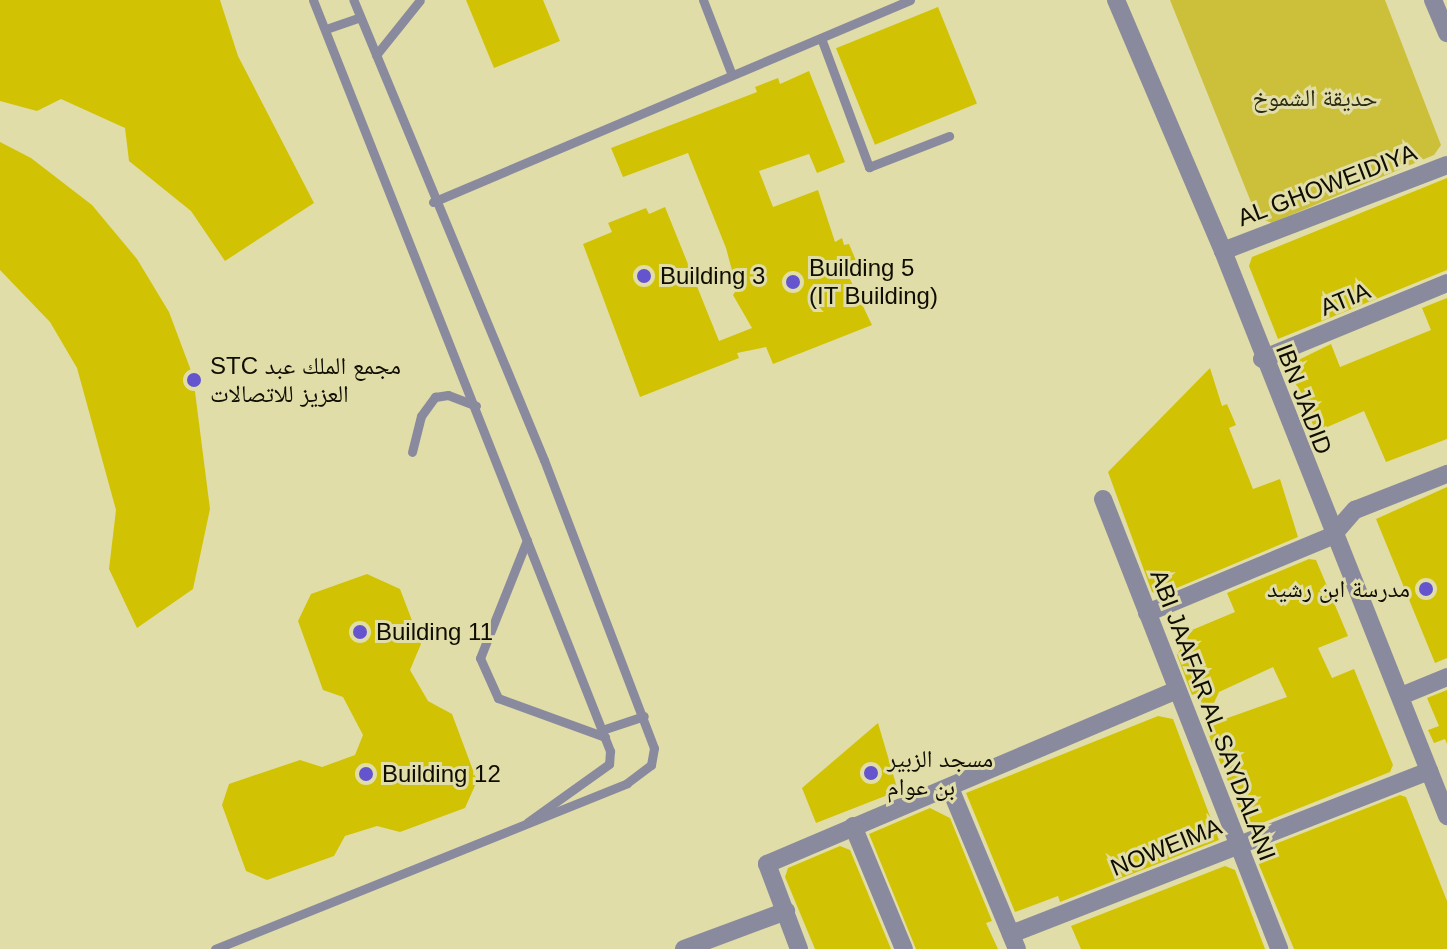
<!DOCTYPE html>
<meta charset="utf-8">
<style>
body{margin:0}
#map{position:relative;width:1447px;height:949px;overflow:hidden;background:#e1dda8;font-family:Helvetica,"Noto Naskh Arabic",sans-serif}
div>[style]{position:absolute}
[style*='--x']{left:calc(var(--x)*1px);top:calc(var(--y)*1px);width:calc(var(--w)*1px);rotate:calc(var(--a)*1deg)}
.green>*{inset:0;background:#ccc03a}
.building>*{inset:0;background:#d1c304;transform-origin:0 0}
.service>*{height:9px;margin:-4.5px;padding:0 4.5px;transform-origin:4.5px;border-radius:4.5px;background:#8a8a9f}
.minor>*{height:18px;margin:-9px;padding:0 9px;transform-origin:9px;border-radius:9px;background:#8a8a9f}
.dots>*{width:22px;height:22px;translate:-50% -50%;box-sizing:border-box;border:4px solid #e1dda8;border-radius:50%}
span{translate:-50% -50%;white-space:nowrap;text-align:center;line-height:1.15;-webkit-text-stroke:6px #e1dda8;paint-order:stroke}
.park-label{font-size:24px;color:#2d2a12}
.street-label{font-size:24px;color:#0f0d00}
.poi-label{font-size:24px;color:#0f0d00}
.left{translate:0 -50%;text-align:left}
.right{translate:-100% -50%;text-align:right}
</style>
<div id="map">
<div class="green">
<i style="clip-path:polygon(1170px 0,1385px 0,1441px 145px,1434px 155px,1272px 223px,1257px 217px)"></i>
</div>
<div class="building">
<i style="clip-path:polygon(0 0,220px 0,238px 56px,314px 203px,225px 261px,191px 211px,129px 161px,125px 128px,61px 99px,37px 111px,0 101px)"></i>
<i style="clip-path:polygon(466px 0,543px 0,560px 41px,494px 68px)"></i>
<i style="left:938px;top:7px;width:104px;height:110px;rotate:68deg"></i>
<i style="clip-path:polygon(809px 71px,845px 162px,817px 173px,809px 154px,759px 171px,773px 207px,818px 190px,835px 242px,842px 238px,844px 245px,849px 244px,857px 263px,848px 275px,872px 325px,773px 364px,766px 347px,737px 353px,739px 358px,640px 397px,583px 244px,612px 232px,608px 223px,646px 208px,649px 214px,665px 207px,719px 341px,752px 328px,733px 295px,737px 289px,726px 248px,688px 153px,623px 177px,611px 148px,757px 92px,755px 87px,778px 78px,780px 84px)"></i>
<i style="clip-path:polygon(0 142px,31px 158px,92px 205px,137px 259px,169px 312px,193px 376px,210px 509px,193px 589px,137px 628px,109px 569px,116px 510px,77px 368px,50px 322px,0 270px)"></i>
<i style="clip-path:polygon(1447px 178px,1447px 270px,1278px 339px,1249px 266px,1252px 257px)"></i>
<i style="clip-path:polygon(1447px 298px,1447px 439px,1386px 462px,1364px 411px,1316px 432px,1288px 365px,1331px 344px,1340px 367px,1431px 330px,1422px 308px)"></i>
<i style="clip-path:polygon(1210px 368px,1222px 406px,1227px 404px,1236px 425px,1229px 428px,1253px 489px,1280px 479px,1298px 537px,1160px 595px,1152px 592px,1108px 472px)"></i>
<i style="clip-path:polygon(1447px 487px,1447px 658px,1435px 663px,1376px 519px)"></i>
<i style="clip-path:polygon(1309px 559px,1316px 560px,1348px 636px,1318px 648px,1332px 678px,1354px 669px,1393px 765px,1390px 772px,1252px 827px,1246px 825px,1205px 726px,1287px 697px,1273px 667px,1219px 692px,1208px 716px,1197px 693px,1192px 695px,1177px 655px,1192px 630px,1235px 612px,1227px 593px)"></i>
<i style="clip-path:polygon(367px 574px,400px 589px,421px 644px,410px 670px,428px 701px,452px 714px,477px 781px,465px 808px,400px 832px,377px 826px,345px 836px,334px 856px,267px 880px,246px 871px,222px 805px,229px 784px,300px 760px,322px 767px,355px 755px,363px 735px,343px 697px,323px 690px,298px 621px,311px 594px)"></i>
<i style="clip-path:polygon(1447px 690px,1447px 744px,1445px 739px,1434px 743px,1428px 730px,1439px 726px,1427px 698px)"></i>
<i style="clip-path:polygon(1158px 716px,1173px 719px,1219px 840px,1060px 902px,1058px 896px,1015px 912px,966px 793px)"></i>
<i style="clip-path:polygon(878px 723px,898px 791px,816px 823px,802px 788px)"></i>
<i style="clip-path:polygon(1400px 795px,1406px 797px,1447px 901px,1447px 949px,1294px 949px,1257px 860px,1260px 850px)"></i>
<i style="clip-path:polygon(930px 808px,950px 818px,992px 921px,986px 923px,998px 949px,916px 949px,869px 834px)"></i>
<i style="clip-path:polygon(840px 846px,850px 850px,891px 949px,815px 949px,785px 877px,788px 868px)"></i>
<i style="clip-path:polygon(1225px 866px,1235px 870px,1265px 949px,1081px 949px,1071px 926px)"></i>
</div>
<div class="service">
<i style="--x:313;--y:0;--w:808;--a:68.42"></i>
<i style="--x:610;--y:751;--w:13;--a:94"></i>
<i style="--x:609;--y:764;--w:100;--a:144.4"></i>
<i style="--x:703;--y:0;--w:80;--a:68.9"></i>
<i style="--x:326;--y:29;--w:36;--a:-19"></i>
<i style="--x:821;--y:38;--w:138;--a:69.6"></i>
<i style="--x:869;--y:167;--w:86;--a:-21.2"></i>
<i style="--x:376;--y:55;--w:70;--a:-51.3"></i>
<i style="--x:433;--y:202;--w:518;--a:-22.95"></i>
<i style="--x:412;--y:452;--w:37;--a:-76"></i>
<i style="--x:421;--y:416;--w:24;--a:-54"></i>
<i style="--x:435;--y:397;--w:13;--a:-9"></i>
<i style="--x:448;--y:395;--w:30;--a:21"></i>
<i style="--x:527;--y:540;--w:127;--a:111.7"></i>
<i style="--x:480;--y:658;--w:44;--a:65.8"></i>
<i style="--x:498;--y:698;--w:114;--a:20"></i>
<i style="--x:602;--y:730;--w:44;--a:-18.4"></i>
<i style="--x:215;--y:949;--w:444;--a:-21.9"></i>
<i style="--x:627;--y:783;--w:30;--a:-37"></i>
<i style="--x:651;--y:765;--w:17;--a:-80"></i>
<i style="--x:654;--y:748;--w:308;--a:-110.9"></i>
<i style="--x:544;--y:460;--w:498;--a:-112.5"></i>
</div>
<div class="minor">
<i style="--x:1116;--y:0;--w:273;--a:66.9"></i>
<i style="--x:1223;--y:251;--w:608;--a:68.37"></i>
<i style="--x:1433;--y:0;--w:36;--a:67"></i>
<i style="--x:1223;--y:251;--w:240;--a:-21"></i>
<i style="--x:1262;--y:359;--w:200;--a:-22.3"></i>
<i style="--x:1103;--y:499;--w:483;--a:68.6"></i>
<i style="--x:1147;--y:613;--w:200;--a:-22.6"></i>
<i style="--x:1332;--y:536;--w:35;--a:-49"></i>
<i style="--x:1355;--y:510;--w:99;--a:-21.4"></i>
<i style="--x:1401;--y:696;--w:50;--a:-22.4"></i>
<i style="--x:950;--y:788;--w:174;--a:67.4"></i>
<i style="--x:853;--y:826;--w:133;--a:67.5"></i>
<i style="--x:1011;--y:934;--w:449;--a:-21.3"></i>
<i style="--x:684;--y:949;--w:109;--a:-20.4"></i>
<i style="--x:799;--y:949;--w:91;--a:-110.6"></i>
<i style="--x:767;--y:864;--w:443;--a:-23"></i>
</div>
<div class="dots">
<i style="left:644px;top:276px;background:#6454cd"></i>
<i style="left:793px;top:282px;background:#6454cd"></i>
<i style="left:194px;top:380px;background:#6454cd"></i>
<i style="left:1426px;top:589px;background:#6454cd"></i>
<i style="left:360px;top:632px;background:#6454cd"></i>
<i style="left:871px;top:773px;background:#6454cd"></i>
<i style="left:366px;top:774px;background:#6454cd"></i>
</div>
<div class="park-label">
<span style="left:1315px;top:98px">حديقة الشموخ</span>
</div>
<div class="street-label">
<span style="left:1327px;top:185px;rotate:-21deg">AL GHOWEIDIYA</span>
<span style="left:1345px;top:299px;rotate:-22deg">ATIA</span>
<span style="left:1304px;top:399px;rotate:69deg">IBN JADID</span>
<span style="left:1213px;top:715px;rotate:69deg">ABI JAAFAR AL SAYDALANI</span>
<span style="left:1166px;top:847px;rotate:-22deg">NOWEIMA</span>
</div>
<div class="poi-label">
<span class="left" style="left:809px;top:282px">Building 5<br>(IT Building)</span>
<span class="left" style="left:660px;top:276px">Building 3</span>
<span class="left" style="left:210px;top:380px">STC مجمع الملك عبد<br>العزيز للاتصالات</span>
<span class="right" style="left:1410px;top:589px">مدرسة ابن رشيد</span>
<span class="left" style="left:376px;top:632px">Building 11</span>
<span class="left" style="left:887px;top:773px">مسجد الزبير<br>بن عوام</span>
<span class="left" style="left:382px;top:774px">Building 12</span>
</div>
</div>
